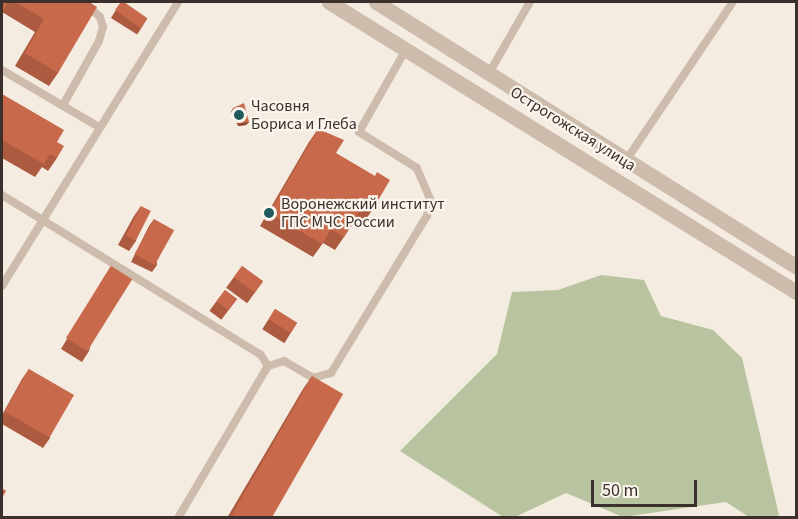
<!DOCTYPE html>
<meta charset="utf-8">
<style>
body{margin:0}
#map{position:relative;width:798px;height:519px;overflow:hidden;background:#f4ebe1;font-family:"Source Sans 3",sans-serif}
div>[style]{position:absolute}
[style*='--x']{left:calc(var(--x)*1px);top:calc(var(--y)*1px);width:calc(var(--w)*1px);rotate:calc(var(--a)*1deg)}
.green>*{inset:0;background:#b8c4a0}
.service>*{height:8px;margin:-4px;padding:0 4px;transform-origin:4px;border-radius:4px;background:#cdbbac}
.tertiary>*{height:15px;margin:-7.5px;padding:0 7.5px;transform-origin:7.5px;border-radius:7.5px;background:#cdbbac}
.wall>*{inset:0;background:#ac5a40;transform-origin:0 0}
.shaded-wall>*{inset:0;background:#8c4a34}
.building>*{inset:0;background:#c8694b;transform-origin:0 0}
.dots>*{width:16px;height:16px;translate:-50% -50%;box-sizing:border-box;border:3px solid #fbf5ee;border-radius:50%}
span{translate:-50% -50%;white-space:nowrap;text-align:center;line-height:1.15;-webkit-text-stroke:4.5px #fbf5ee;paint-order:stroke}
.poi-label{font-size:16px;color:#3b302b}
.left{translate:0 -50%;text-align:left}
.street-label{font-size:16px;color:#3b302b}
.frame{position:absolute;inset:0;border:3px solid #3b302b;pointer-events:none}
.scale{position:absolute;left:591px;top:480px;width:106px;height:27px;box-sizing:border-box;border:3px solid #3b302b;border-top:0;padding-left:8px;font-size:18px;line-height:21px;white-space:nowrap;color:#3b302b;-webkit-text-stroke:4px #fbf5ee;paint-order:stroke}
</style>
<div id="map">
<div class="green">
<i style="clip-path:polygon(601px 275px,644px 280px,661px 316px,713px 330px,742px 358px,779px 515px,775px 517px,749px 517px,726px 502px,623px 517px,566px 493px,515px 517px,503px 517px,400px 451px,497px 354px,512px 292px,558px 290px)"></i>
</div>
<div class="service">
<i style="--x:2;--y:70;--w:113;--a:30.4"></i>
<i style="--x:489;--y:73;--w:82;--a:-60"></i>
<i style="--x:63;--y:105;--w:73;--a:-60.6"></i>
<i style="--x:99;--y:41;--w:15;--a:-74"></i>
<i style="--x:103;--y:27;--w:10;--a:-107"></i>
<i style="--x:100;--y:17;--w:22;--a:-137"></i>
<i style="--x:627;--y:159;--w:189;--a:-56"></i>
<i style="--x:2;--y:195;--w:304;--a:31.7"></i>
<i style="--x:261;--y:355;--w:13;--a:58"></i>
<i style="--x:2;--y:286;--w:334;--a:-58.2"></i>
<i style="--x:178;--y:518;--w:177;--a:-59.4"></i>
<i style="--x:268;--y:366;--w:17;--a:-17"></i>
<i style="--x:284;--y:361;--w:34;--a:30"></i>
<i style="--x:313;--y:378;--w:19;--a:-16"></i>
<i style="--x:331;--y:373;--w:184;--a:-58.6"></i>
<i style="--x:427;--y:216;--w:17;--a:-80"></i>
<i style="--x:430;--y:199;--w:34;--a:-113"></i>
<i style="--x:417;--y:168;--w:68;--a:-148.2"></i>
<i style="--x:359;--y:132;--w:93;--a:-60.4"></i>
</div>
<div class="tertiary">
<i style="--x:329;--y:2;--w:550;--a:31.84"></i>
<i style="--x:376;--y:2;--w:496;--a:32.2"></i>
</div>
<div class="wall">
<i style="clip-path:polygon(2px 2px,89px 2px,58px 73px,49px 86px,15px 66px,35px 32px,2px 12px)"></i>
<i style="left:121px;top:2px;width:31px;height:19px;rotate:32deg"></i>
<i style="clip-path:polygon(2px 94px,57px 142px,57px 158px,48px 171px,42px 167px,35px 177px,2px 158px)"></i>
<i style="clip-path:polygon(233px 108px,249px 122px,246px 125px,238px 126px,231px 112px)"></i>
<i style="clip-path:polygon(318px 129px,336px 153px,373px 209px,364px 222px,356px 218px,344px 237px,335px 250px,323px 243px,313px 257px,260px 226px,309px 142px)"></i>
<i style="clip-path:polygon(141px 206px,136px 241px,129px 251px,118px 245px,134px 216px)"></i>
<i style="clip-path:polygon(154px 219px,157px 265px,152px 272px,131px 262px,149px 226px)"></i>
<i style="clip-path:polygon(111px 266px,89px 351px,82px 362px,61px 349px,104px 277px)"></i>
<i style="left:242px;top:266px;width:26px;height:27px;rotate:36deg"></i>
<i style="left:225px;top:290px;width:15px;height:26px;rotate:37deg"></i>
<i style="left:275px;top:309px;width:26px;height:24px;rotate:32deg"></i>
<i style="clip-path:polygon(29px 369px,50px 438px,43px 448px,2px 424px,2px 415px,22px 379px)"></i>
<i style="clip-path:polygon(312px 376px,270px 518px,227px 518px,303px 389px)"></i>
</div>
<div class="shaded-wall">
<i style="clip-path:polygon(249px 122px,246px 125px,238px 126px,240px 123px)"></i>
</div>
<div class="building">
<i style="clip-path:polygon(2px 2px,8px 2px,2px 13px)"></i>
<i style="clip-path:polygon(15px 2px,89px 2px,97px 7px,58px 73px,25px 53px,44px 19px)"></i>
<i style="clip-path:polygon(121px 2px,124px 2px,147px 18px,140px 28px,115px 10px)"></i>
<i style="clip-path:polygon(2px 94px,64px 130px,57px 142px,64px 146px,57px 158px,50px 154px,44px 164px,2px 140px)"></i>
<i style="clip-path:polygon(244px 103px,249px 122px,240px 123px,233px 108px)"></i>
<i style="clip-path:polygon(318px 129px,344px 140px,336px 153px,375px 176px,377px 172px,390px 180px,373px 209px,364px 204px,344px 237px,331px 229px,322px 244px,269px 213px)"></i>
<i style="left:141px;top:206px;width:11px;height:33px;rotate:27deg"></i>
<i style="left:154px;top:219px;width:23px;height:40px;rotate:29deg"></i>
<i style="left:111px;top:266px;width:25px;height:85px;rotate:32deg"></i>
<i style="left:242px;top:266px;width:26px;height:14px;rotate:36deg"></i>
<i style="left:225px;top:290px;width:15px;height:14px;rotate:37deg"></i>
<i style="left:275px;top:309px;width:26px;height:12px;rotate:32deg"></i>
<i style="left:29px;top:369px;width:52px;height:49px;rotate:30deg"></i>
<i style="left:312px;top:376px;width:36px;height:165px;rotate:30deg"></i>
<i style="clip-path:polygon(2px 488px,6px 491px,2px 498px)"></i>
</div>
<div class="dots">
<i style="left:239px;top:115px;background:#1f5a5e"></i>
<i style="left:269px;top:213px;background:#1f5a5e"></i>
</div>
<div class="poi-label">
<span class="left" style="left:251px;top:115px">Часовня<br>Бориса и Глеба</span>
<span class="left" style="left:281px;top:213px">Воронежский институт<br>ГПС МЧС России</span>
</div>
<div class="street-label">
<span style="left:573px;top:129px;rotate:32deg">Острогожская улица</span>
</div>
<div class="frame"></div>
<div class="scale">50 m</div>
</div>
